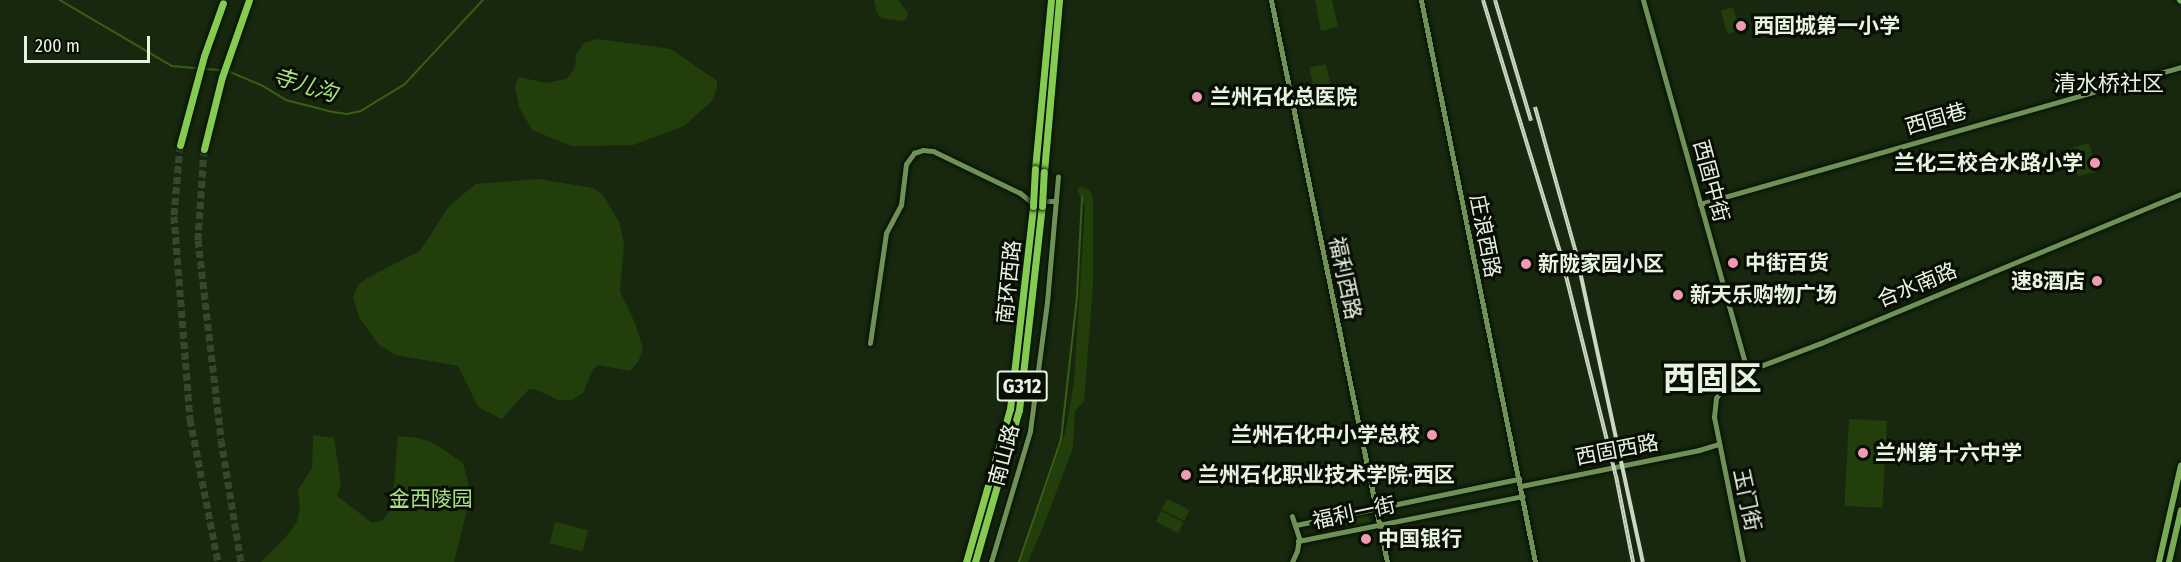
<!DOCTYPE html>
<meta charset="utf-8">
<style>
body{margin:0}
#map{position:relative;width:2181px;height:562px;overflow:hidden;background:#18280e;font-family:"Fira Sans Condensed","Noto Sans SC",sans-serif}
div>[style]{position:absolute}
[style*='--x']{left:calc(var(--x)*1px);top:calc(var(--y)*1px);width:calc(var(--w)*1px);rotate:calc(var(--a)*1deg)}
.green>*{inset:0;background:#223e0b;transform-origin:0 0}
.stream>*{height:1.5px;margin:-0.75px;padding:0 0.75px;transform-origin:0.75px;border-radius:0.75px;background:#375f15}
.highway-tunnel>*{height:7px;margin-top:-3.5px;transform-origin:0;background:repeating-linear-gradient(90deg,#37462e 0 7px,transparent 0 10.5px)}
.roads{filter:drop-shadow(0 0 2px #041000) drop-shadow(0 0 2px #041000)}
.secondary>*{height:5px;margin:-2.5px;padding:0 2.5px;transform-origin:2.5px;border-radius:2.5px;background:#6f9157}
.primary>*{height:6px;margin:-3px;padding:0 3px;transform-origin:3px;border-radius:3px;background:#79aa55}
.highway>*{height:7px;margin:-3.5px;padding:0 3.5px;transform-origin:3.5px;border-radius:3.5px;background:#86cb51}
.rail>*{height:4px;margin-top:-2px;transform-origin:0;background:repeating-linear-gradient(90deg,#080e04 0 4.5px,#cbd6c4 0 9px);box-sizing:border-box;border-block:2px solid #cbd6c4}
.bridges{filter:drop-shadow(0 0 2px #041000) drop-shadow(0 0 2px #041000)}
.highway-bridge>*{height:7px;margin:-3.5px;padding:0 3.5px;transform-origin:3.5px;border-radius:3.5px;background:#86cb51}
.dots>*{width:16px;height:16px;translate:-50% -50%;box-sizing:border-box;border:3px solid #080e04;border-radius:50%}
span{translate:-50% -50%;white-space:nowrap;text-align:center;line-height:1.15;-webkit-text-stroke:6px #080e04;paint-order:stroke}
.shield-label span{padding:2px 4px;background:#080e04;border:2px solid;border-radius:4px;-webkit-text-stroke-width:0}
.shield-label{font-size:20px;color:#e8f2e1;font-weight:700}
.poi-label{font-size:21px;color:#e8f2e1;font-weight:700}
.left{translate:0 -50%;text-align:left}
.right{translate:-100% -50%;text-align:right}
.street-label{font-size:21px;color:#e8f2e1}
.park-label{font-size:21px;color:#a7e280}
.neighbourhood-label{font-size:22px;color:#e8f2e1}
.water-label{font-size:22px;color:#a8e381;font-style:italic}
.town-label{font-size:33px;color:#e8f2e1;font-weight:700}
.scale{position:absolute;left:24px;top:36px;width:126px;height:27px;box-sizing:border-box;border:3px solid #e8f2e1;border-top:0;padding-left:8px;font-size:18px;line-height:21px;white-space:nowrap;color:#e8f2e1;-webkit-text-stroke:4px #080e04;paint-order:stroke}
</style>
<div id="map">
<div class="green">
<i style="clip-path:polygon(874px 0,898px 0,908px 13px,907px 19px,902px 21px,881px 18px,877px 13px)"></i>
<i style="clip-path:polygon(1315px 0,1332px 0,1338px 27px,1321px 31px)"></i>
<i style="left:1733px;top:7px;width:24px;height:13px;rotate:73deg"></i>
<i style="clip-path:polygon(597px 39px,671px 49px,717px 81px,717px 88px,712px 101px,684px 126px,633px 145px,572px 146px,532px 130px,519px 107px,515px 87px,519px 77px,546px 83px,566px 79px,575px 68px,576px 55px,584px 43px)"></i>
<i style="left:1326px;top:64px;width:34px;height:17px;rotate:78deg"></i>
<i style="left:2089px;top:143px;width:29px;height:20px;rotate:74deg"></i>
<i style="clip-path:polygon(539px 179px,593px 188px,603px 195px,620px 224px,624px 244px,620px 292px,635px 323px,643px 349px,638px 362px,630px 371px,598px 365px,593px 369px,583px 393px,572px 400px,559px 400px,534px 389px,528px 390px,502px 419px,478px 407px,458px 366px,396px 355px,379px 345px,359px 317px,353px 297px,359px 284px,367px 278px,420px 251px,450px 205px,476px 184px)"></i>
<i style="clip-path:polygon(1081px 186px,1089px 190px,1093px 198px,1093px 286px,1084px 401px,1075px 411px,1073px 448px,1045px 522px,1028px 562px,1020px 562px,1065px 433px,1074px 383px,1085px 207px,1077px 189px)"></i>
<i style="left:1849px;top:419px;width:38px;height:87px;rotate:3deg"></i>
<i style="clip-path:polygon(313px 435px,334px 438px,341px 484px,337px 496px,371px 522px,382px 521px,392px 508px,398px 436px,419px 438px,435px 444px,463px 463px,471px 494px,454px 562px,261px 562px,284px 539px,297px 522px,300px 508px,298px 490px,312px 468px)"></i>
<i style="left:1167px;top:499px;width:25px;height:12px;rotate:26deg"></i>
<i style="left:1161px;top:511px;width:25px;height:12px;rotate:26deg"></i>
<i style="left:1368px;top:512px;width:12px;height:27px;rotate:81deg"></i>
<i style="left:555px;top:522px;width:34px;height:22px;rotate:14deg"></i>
</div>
<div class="stream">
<i style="--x:60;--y:0;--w:130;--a:30.5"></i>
<i style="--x:172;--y:66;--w:25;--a:5"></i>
<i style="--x:204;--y:69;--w:17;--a:3"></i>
<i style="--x:228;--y:71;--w:38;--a:23"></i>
<i style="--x:263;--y:86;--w:27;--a:31"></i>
<i style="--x:286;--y:100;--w:49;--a:14.3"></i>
<i style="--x:333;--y:112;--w:14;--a:8"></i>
<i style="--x:347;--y:114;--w:14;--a:-12"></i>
<i style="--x:361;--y:111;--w:52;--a:-31.5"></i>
<i style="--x:405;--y:84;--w:115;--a:-47.1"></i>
<i style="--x:1019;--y:562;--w:129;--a:-71"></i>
<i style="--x:1061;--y:440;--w:144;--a:-83.6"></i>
<i style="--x:1077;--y:297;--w:100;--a:-87.1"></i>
</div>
<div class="highway-tunnel">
<i style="--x:180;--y:145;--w:71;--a:94.8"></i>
<i style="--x:174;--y:216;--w:204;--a:85.5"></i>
<i style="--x:190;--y:419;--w:146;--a:78.9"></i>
<i style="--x:204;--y:149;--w:91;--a:93.8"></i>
<i style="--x:198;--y:240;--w:201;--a:83.4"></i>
<i style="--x:221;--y:440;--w:124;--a:80.7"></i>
</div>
<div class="roads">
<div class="secondary">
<i style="--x:1271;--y:0;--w:574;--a:78.34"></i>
<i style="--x:1421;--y:0;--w:573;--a:78.53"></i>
<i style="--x:1643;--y:0;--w:385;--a:74.3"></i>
<i style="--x:1700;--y:204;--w:500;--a:-15.9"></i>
<i style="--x:870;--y:343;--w:111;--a:-81.7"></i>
<i style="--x:886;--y:233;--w:32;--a:-62"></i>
<i style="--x:901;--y:205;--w:41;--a:-83"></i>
<i style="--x:906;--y:164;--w:14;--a:-54"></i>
<i style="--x:914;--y:153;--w:9;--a:-18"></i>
<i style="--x:923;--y:150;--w:10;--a:6"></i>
<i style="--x:933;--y:151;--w:97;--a:25.8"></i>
<i style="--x:1020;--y:193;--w:13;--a:39"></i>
<i style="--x:1030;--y:201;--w:26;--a:0"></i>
<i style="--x:1521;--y:486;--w:182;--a:-11.4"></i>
<i style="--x:1699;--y:450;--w:21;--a:-17"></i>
<i style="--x:1296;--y:525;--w:228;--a:-11.7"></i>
<i style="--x:1298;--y:541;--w:229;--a:-11.3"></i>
<i style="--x:991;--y:562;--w:137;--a:-73.4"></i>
<i style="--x:1030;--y:431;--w:130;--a:-82.5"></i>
<i style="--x:1047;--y:302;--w:126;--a:-85"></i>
<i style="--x:1292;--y:562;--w:12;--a:-66"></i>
<i style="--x:1297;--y:551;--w:13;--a:-81"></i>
<i style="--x:1299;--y:538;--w:23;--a:-108"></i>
<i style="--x:1743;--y:562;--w:148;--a:-101.3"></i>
<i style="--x:1714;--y:417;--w:19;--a:-84"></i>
<i style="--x:1716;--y:398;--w:18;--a:-56"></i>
<i style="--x:1726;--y:383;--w:24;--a:-30"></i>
<i style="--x:1747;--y:371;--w:79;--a:-20.7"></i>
<i style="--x:1821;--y:343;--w:390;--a:-22.5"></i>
</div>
<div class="primary">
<i style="--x:2180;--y:0;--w:1;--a:45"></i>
<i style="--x:2159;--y:562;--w:99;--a:-77.2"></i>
<i style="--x:2169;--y:562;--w:53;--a:-77"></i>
</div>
<div class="highway">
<i style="--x:180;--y:145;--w:92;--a:-74.9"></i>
<i style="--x:204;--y:56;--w:56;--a:-70.3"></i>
<i style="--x:204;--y:149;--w:74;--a:-76"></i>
<i style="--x:222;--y:77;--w:82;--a:-70.7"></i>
<i style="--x:1035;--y:169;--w:170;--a:-84.6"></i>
<i style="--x:1044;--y:172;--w:173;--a:-85"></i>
<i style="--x:966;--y:562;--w:159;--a:-74"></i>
<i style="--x:1010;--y:409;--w:204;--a:-83.5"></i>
<i style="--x:975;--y:562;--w:158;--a:-73.9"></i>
<i style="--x:1019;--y:410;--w:205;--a:-83.6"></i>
</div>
</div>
<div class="rail">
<i style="--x:1483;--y:0;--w:264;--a:73"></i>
<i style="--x:1560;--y:252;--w:231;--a:76"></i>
<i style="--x:1616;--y:476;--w:88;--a:78.8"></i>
<i style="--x:1495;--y:0;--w:126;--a:73.4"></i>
<i style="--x:1535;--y:107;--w:152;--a:74.3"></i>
<i style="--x:1576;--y:253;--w:316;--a:77.8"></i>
</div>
<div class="bridges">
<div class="highway-bridge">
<i style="--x:1033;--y:206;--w:37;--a:-87"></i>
<i style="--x:1042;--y:206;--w:34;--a:-87"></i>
</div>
</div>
<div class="dots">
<i style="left:1741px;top:26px;background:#f19ab3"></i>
<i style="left:1197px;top:97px;background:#f19ab3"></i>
<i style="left:2095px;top:163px;background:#f19ab3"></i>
<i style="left:1733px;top:263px;background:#f19ab3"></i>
<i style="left:1526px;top:264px;background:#f19ab3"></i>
<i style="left:2097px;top:281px;background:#f19ab3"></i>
<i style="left:1678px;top:295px;background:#f19ab3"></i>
<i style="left:1432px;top:435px;background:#f19ab3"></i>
<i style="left:1863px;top:453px;background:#f19ab3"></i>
<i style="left:1186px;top:475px;background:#f19ab3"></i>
<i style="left:1366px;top:539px;background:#f19ab3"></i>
</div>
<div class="shield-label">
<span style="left:1022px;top:386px">G312</span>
</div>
<div class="poi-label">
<span class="left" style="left:1753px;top:26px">西固城第一小学</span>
<span class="left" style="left:1210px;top:97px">兰州石化总医院</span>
<span class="right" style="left:2083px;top:163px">兰化三校合水路小学</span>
<span class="left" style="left:1745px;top:263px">中街百货</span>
<span class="left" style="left:1538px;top:264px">新陇家园小区</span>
<span class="right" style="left:2085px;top:281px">速8酒店</span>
<span class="left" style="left:1690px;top:295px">新天乐购物广场</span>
<span class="right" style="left:1420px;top:435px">兰州石化中小学总校</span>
<span class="left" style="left:1875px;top:453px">兰州第十六中学</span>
<span class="left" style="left:1198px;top:475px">兰州石化职业技术学院·西区</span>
<span class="left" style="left:1378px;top:539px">中国银行</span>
</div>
<div class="street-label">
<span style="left:1936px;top:119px;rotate:-16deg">西固巷</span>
<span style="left:1711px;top:181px;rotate:75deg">西固中街</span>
<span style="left:1485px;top:236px;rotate:79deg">庄浪西路</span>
<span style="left:1345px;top:278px;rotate:78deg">福利西路</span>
<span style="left:1009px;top:282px;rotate:-84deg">南环西路</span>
<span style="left:1917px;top:285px;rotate:-22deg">合水南路</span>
<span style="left:1617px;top:450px;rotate:-11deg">西固西路</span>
<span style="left:1004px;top:455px;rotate:-75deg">南山路</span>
<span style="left:1747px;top:500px;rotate:78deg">玉门街</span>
<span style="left:1354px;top:513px;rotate:-12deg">福利一街</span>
</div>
<div class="park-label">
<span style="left:431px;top:499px">金西陵园</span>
</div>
<div class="neighbourhood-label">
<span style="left:2109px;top:84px">清水桥社区</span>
</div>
<div class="water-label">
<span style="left:305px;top:85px;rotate:17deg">寺儿沟</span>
</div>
<div class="town-label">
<span style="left:1712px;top:380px">西固区</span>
</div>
<div class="scale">200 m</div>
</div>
